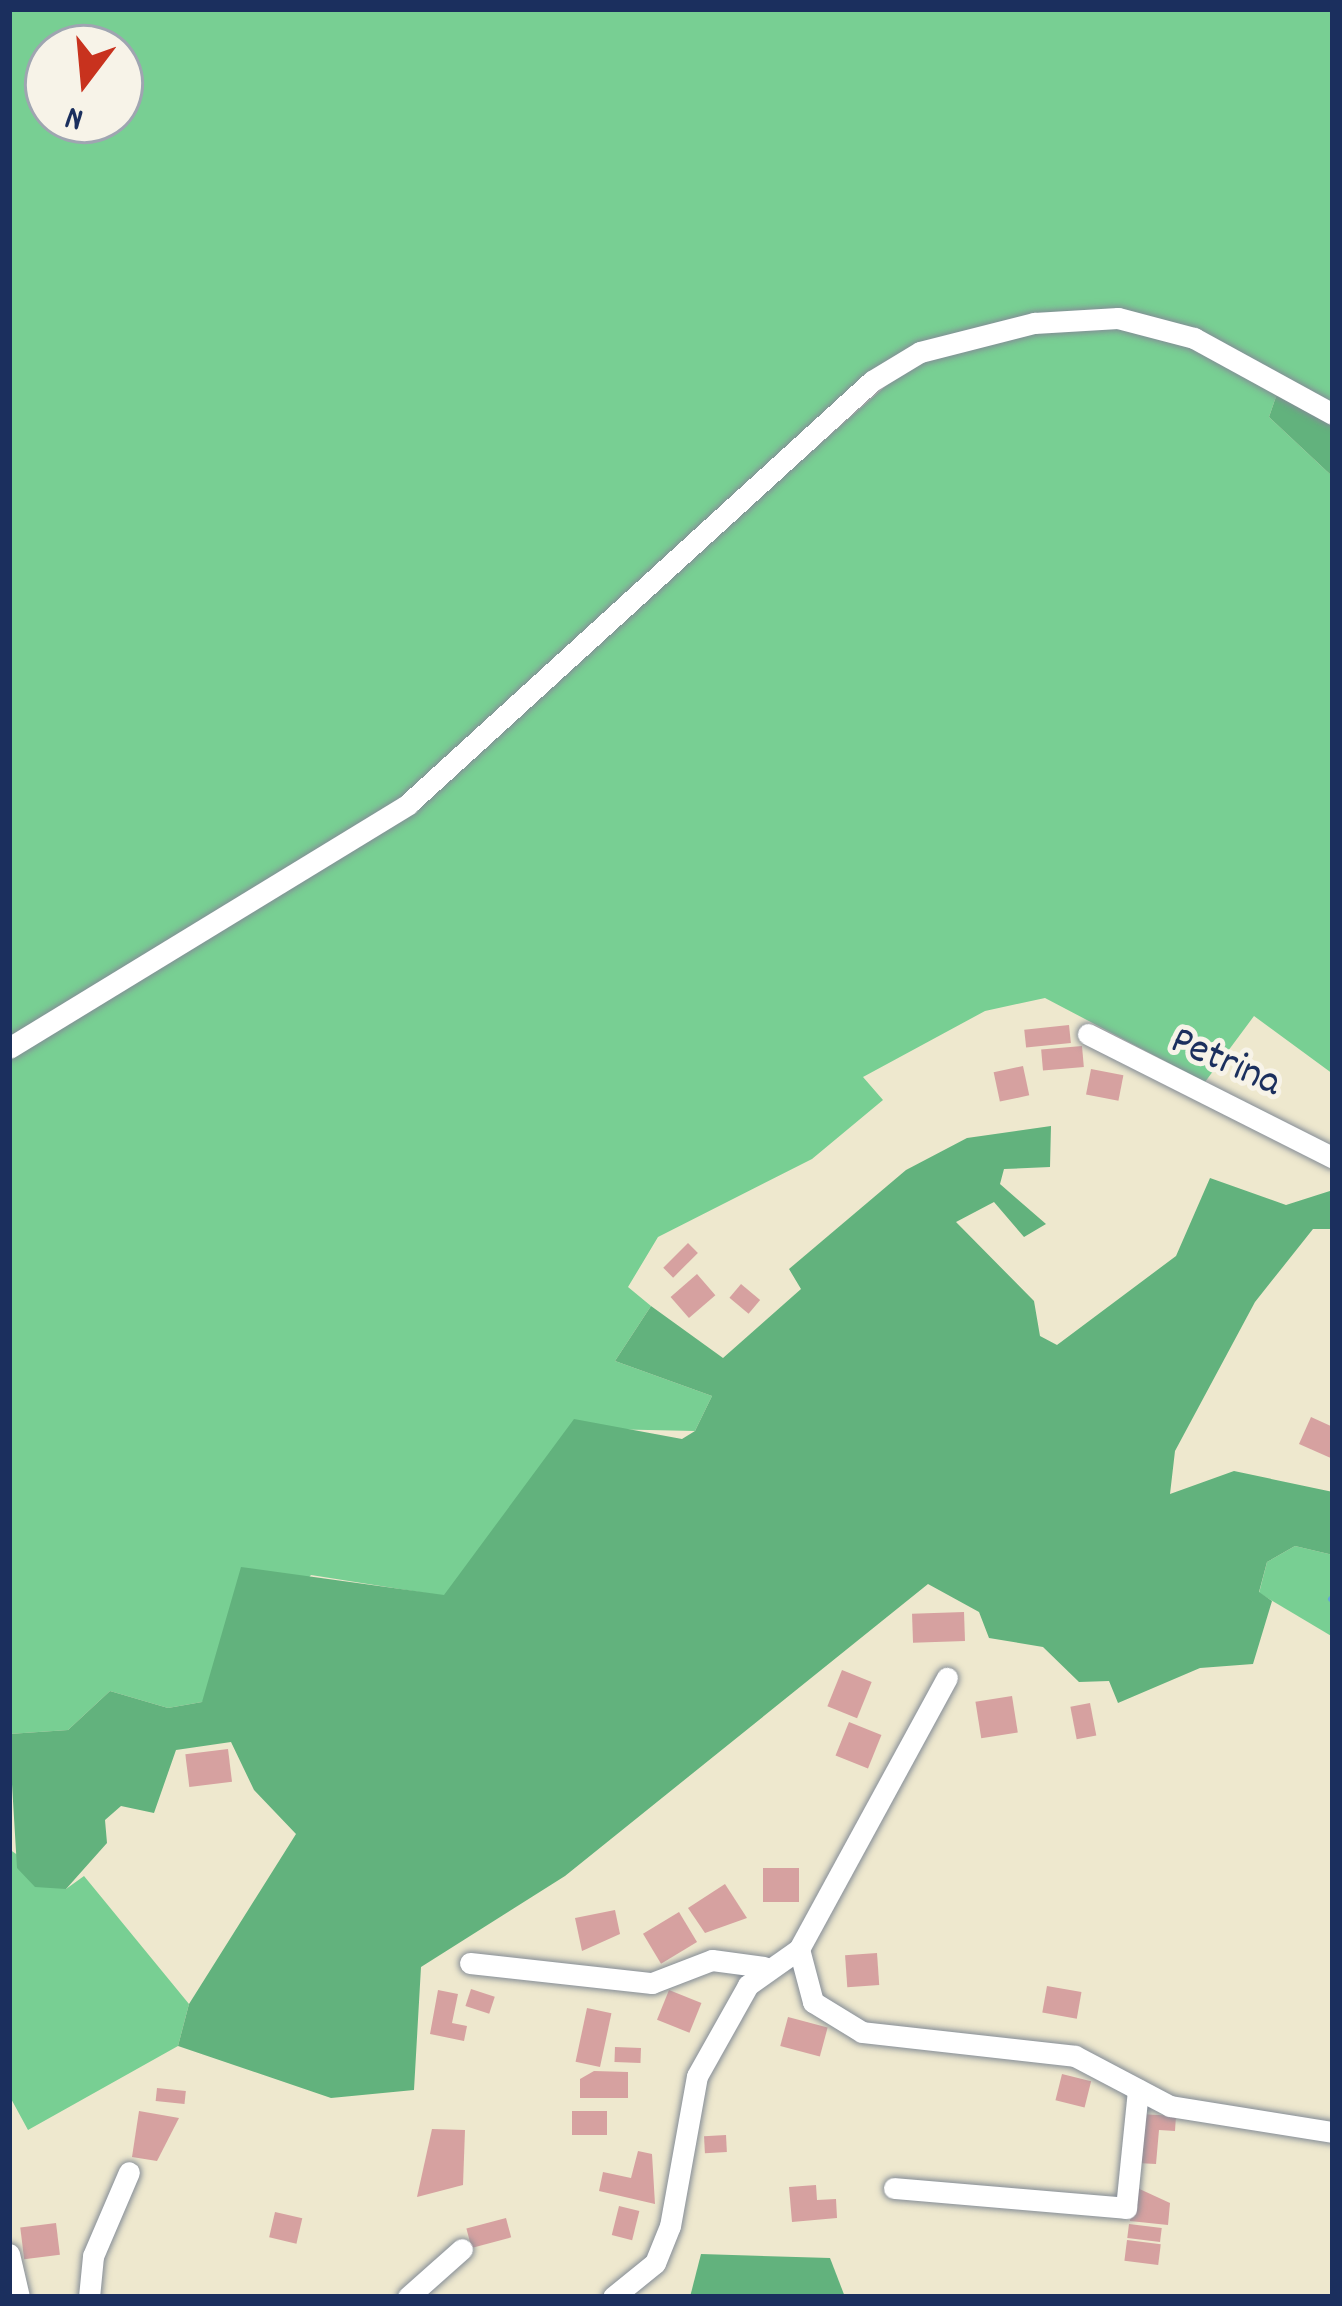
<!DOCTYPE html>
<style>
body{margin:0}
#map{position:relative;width:1342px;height:2306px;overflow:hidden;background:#eee8ce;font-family:Dekko,sans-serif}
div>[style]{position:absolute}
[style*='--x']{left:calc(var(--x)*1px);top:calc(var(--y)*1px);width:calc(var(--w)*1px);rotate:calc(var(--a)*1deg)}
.green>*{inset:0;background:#78cf93}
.forest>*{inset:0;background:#62b27d}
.stream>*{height:6px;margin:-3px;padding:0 3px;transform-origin:3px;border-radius:3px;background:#66a4d8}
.building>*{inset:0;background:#d6a1a0;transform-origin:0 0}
.roads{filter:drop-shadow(0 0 3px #848c96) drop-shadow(0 0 3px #848c96)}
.street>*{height:21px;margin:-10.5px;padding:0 10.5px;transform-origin:10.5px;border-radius:10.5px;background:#fff}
span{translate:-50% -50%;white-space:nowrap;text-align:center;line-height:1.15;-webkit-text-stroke:10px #f7f3e8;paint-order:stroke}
.street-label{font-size:42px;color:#1b2f5e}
.frame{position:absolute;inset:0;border:12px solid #1b2f5e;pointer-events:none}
.north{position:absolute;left:24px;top:24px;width:120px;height:120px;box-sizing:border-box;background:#f7f3e8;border:3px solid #9fa5b1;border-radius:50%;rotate:196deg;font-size:33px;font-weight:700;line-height:48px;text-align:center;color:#1b2f5e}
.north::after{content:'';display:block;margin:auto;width:42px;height:54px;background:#c8321e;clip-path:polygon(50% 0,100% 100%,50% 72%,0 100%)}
</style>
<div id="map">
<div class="green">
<i style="clip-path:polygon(evenodd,9px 9px,1333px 9px,1333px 411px,1118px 315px,919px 349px,406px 802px,9px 1045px,9px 9px,48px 48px,120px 48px,120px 120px,48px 120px,48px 48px)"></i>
<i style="clip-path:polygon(1034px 326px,1154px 327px,1279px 388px,1269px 417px,1333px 477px,1333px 1074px,1254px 1016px,1205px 1082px,1045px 998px,985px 1011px,863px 1077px,883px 1100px,812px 1159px,658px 1237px,628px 1287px,651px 1306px,615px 1361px,712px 1396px,695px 1431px,602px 1429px,444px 1596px,311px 1575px,202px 1702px,168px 1708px,110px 1691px,68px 1730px,9px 1734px,9px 1051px,410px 806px,922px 354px)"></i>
<i style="clip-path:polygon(1295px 1546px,1333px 1555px,1333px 1637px,1259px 1593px,1267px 1562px)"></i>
<i style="clip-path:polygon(9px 1790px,9px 1849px,66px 1889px,84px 1876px,189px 2004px,178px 2046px,28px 2130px,9px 2095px)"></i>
</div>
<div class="forest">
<i style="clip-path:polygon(1279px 388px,1333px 417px,1333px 477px,1269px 417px)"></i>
<i style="clip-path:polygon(1051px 1126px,1050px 1167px,1004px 1169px,1000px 1184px,1046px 1224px,1024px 1237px,994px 1202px,956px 1222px,1034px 1301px,1040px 1336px,1057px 1345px,1176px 1256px,1210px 1178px,1286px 1205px,1333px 1190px,1333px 1229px,1313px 1229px,1255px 1302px,1175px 1451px,1170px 1494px,1234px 1471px,1333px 1492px,1333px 1555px,1295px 1546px,1267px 1562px,1259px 1592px,1272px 1601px,1253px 1664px,1200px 1668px,1118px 1703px,1109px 1681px,1079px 1682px,1043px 1647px,989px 1638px,979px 1612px,928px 1584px,565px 1876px,421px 1967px,414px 2090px,331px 2098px,178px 2046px,189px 2004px,296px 1834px,254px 1790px,231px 1742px,176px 1750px,154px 1813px,121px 1806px,105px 1820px,107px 1843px,66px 1889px,35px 1887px,17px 1868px,9px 1734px,68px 1730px,110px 1691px,168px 1708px,202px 1702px,241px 1567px,444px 1595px,574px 1419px,682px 1439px,695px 1431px,712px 1396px,615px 1361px,651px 1306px,723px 1358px,801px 1289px,789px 1269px,906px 1170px,967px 1138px)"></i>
<i style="clip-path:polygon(701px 2254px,830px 2258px,845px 2297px,690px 2297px)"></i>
</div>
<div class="stream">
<i style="--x:1331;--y:1599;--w:3;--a:45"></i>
</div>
<div class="building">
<i style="left:1069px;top:1025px;width:18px;height:45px;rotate:84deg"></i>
<i style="left:1082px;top:1046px;width:21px;height:41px;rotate:85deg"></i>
<i style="left:1023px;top:1066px;width:30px;height:30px;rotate:78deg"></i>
<i style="left:1091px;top:1069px;width:33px;height:26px;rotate:11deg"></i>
<i style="left:688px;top:1243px;width:14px;height:35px;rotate:45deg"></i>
<i style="left:697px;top:1274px;width:28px;height:35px;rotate:49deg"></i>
<i style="left:741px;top:1284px;width:25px;height:18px;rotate:40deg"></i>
<i style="clip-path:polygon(1311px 1417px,1333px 1427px,1333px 1459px,1299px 1444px)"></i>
<i style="left:964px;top:1612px;width:29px;height:52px;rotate:88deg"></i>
<i style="left:842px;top:1670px;width:32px;height:39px;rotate:22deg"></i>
<i style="left:1012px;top:1696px;width:37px;height:37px;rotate:81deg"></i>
<i style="left:1090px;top:1703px;width:33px;height:20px;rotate:79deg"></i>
<i style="left:849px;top:1722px;width:35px;height:36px;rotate:22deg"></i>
<i style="left:228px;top:1749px;width:33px;height:43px;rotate:83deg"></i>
<i style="left:763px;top:1868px;width:36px;height:34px"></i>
<i style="clip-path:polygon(725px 1884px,747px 1918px,705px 1933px,688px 1908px)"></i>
<i style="clip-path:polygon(615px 1910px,620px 1934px,582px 1951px,575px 1918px)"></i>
<i style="left:679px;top:1912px;width:35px;height:42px;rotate:59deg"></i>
<i style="left:877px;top:1953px;width:32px;height:32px;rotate:86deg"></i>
<i style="left:1047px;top:1986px;width:35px;height:27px;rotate:10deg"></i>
<i style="left:471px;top:1989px;width:25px;height:18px;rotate:18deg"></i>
<i style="clip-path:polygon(438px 1990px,458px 1994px,452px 2023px,467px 2026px,464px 2041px,430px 2034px)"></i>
<i style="left:669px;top:1990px;width:35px;height:32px;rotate:22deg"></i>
<i style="left:587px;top:2008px;width:25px;height:55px;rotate:12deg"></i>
<i style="left:788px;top:2017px;width:41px;height:30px;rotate:15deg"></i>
<i style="left:615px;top:2047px;width:26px;height:15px;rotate:2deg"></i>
<i style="clip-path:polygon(594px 2071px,628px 2072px,628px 2098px,580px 2098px,580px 2079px)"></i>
<i style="left:1062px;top:2074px;width:30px;height:27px;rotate:14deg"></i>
<i style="left:157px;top:2088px;width:29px;height:13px;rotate:6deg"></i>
<i style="clip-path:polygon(139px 2111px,179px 2118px,157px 2161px,132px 2157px)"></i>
<i style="left:607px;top:2111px;width:24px;height:35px;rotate:90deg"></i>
<i style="clip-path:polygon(1140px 2114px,1176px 2116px,1175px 2131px,1159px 2130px,1156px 2164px,1137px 2163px)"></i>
<i style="clip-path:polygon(432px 2129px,465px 2130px,463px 2185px,417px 2197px)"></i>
<i style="left:726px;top:2135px;width:17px;height:22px;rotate:87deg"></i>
<i style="clip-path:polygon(638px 2151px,652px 2154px,655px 2204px,599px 2191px,603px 2172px,631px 2178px)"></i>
<i style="clip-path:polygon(816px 2185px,817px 2200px,836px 2199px,837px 2218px,792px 2222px,789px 2187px)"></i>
<i style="clip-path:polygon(1133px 2186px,1170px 2203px,1168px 2225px,1130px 2221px)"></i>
<i style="left:619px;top:2206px;width:21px;height:30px;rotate:14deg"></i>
<i style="left:275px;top:2212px;width:28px;height:26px;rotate:13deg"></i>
<i style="left:506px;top:2218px;width:20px;height:41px;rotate:75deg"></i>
<i style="left:56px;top:2223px;width:32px;height:36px;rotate:83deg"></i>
<i style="left:1129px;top:2224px;width:33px;height:14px;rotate:7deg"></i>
<i style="left:1127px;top:2240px;width:34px;height:21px;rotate:7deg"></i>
</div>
<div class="roads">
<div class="street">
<i style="--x:1088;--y:1034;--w:275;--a:26.8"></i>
<i style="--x:9;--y:1048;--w:468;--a:-31.4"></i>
<i style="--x:408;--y:804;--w:628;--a:-42.35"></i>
<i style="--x:872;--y:381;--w:56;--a:-31.1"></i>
<i style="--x:920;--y:352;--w:118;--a:-14.3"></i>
<i style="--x:1034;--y:323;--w:84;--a:-3.4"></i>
<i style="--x:1118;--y:318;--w:79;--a:14.7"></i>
<i style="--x:1194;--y:338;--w:158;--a:28.7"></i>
<i style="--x:799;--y:1949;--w:55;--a:75.2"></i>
<i style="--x:813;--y:2002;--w:57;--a:31.5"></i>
<i style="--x:862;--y:2032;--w:214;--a:6.4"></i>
<i style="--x:1075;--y:2056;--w:107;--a:27.8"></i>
<i style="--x:1170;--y:2106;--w:165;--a:9.1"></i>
<i style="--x:470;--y:1963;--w:183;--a:6.3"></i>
<i style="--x:652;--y:1983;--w:64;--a:-21"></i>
<i style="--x:712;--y:1960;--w:52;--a:7.7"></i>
<i style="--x:894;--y:2188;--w:233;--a:4.9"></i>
<i style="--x:1126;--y:2208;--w:119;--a:-84.2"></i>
<i style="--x:9;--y:2254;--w:44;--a:76.9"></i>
<i style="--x:89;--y:2297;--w:41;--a:-84.4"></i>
<i style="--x:93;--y:2256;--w:91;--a:-66.8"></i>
<i style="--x:408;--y:2297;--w:72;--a:-41.6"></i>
<i style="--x:613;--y:2297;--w:54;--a:-39"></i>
<i style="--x:655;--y:2263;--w:40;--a:-68"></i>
<i style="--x:670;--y:2226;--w:152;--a:-79.8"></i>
<i style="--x:697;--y:2076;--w:104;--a:-60.7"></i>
<i style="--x:748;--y:1985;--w:62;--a:-35.2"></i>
<i style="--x:799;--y:1949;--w:309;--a:-61.4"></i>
</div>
</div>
<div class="street-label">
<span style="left:1225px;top:1064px;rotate:24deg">Petrina</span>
</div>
<div class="frame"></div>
<div class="north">N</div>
</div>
